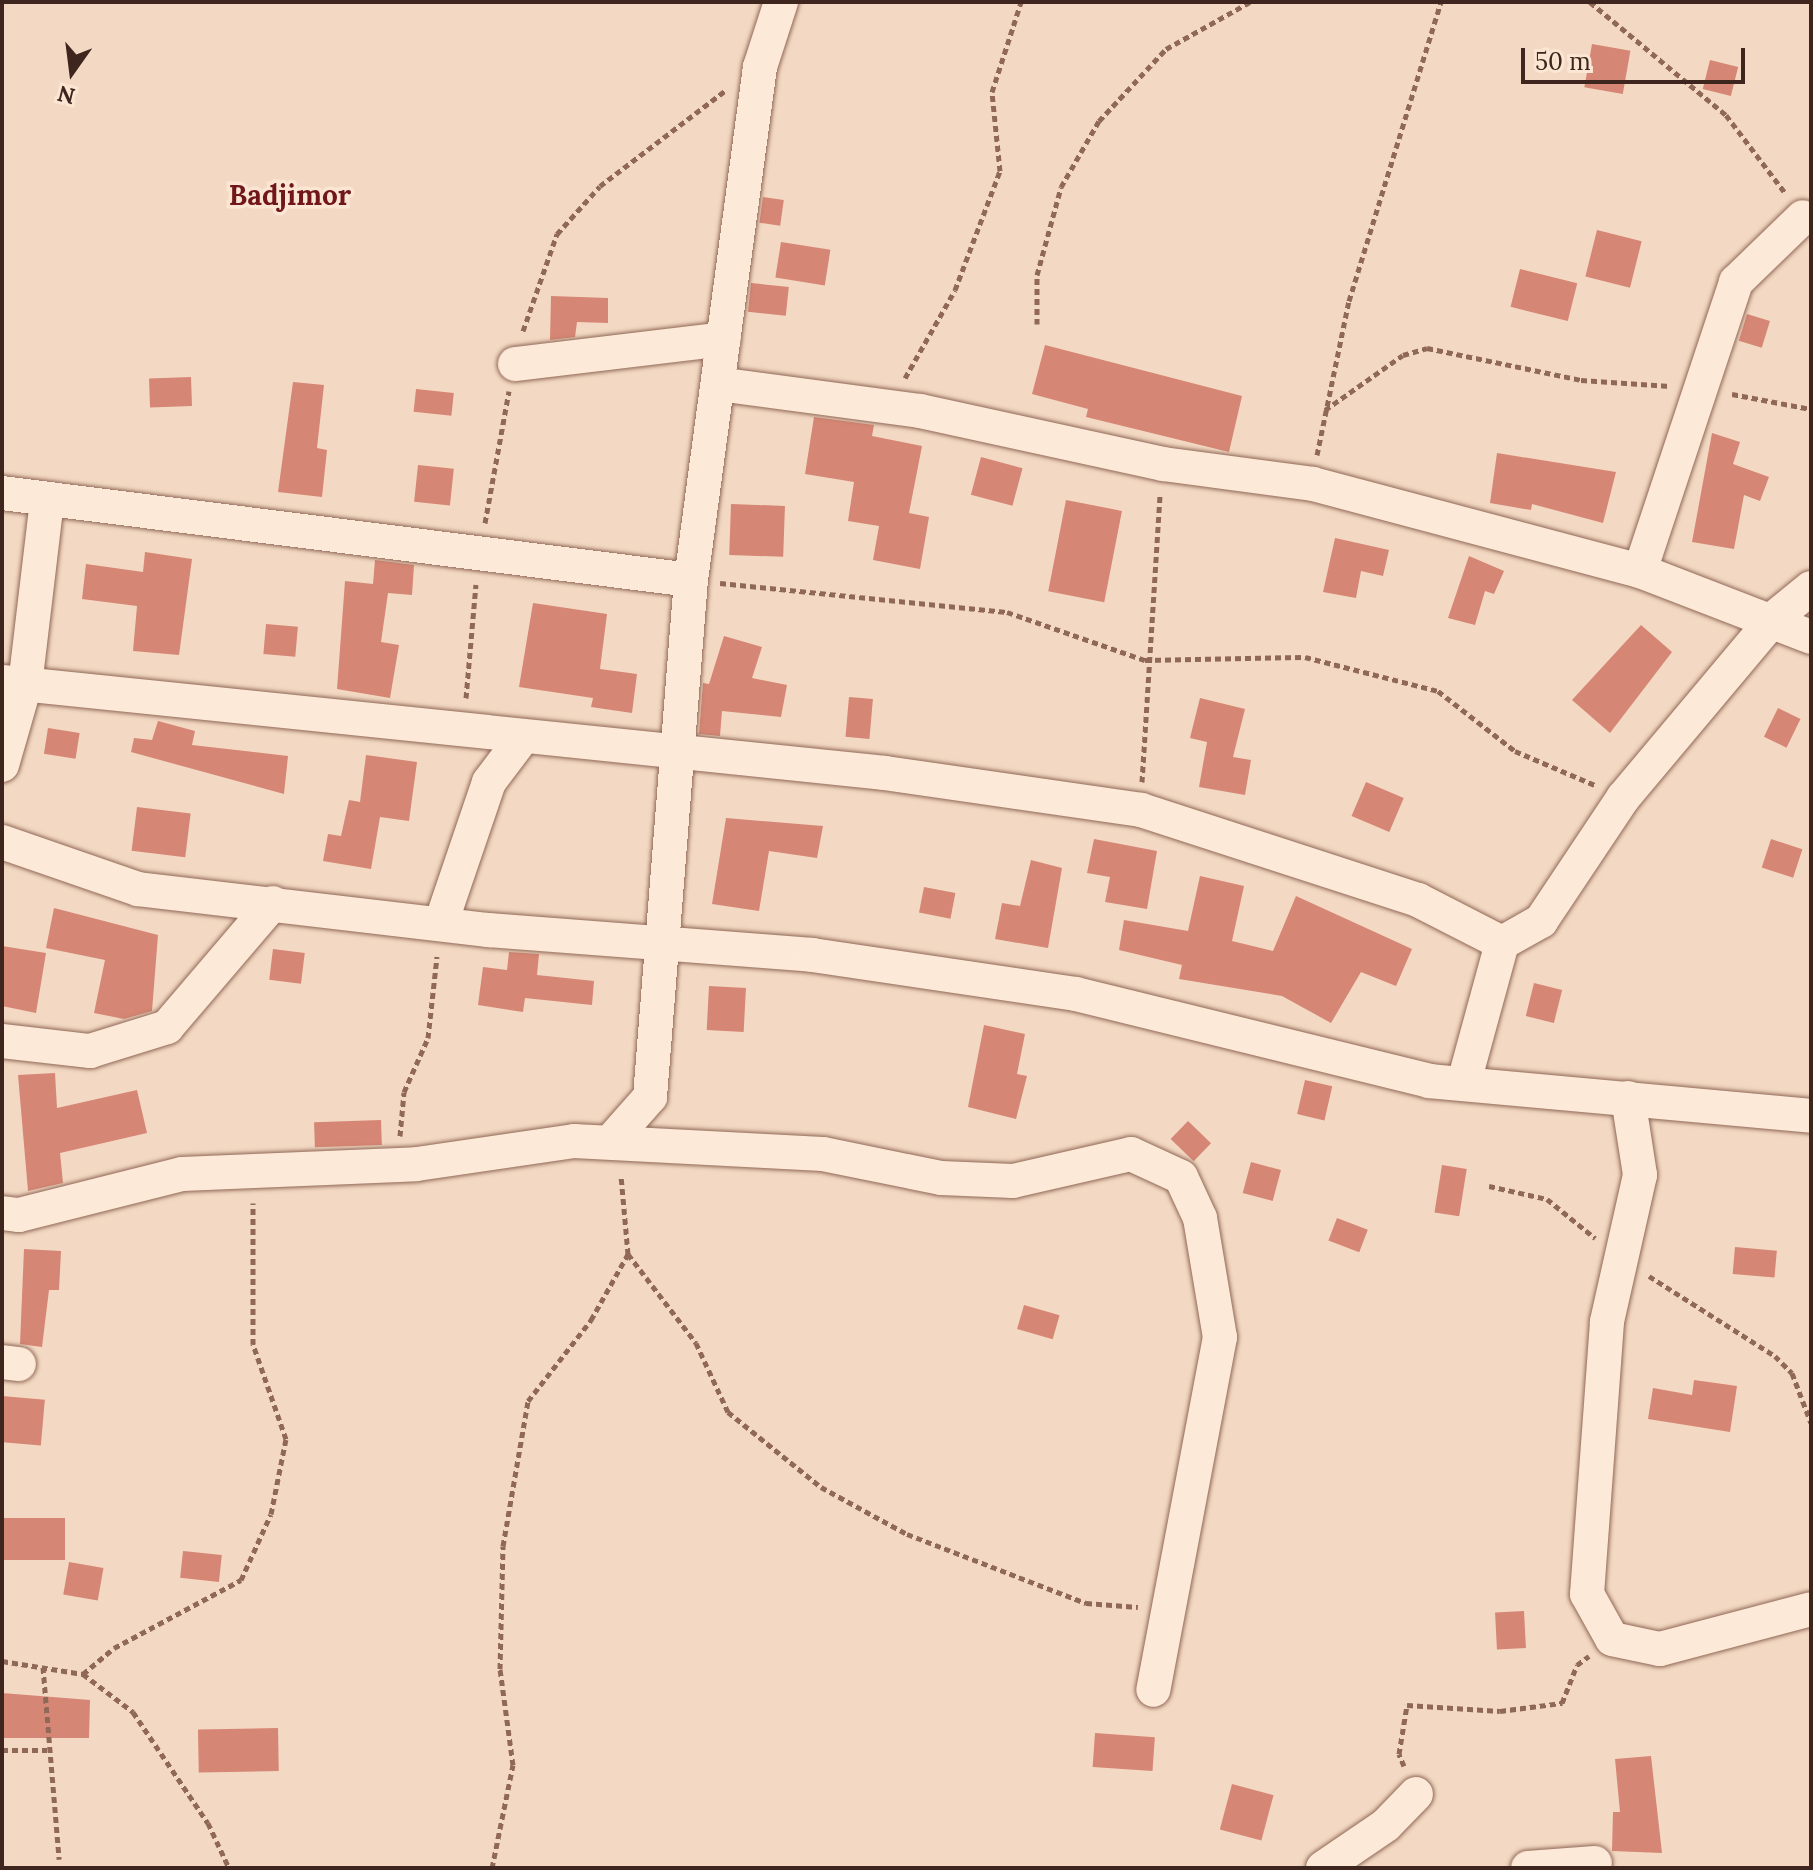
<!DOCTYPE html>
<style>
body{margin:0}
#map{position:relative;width:1813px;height:1870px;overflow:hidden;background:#f3d9c3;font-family:Lora,serif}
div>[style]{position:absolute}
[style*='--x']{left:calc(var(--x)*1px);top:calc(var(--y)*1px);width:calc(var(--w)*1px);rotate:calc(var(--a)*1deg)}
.building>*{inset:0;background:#d68674;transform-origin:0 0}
.path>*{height:5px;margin-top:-2.5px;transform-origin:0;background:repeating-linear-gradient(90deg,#906857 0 6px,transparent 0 10px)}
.roads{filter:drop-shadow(0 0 2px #906857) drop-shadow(0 0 2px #906857)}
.minor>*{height:34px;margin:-17px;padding:0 17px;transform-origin:17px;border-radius:17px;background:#fde9d7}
span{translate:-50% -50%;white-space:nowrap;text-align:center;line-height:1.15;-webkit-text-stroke:7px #fae6d3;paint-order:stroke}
.quarter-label{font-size:28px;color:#711619;font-weight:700}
.frame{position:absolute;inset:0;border:4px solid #3e251d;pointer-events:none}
.north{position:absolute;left:32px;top:32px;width:80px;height:80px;-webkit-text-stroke:6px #fae6d3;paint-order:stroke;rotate:194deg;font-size:22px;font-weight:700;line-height:32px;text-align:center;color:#3e251d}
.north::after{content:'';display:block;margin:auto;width:28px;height:36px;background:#3e251d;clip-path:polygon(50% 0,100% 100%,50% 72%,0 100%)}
.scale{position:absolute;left:1521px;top:48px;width:224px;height:36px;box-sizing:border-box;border:4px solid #3e251d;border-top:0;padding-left:10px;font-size:24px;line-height:28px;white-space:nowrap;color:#3e251d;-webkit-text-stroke:6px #fae6d3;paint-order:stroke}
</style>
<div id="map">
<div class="building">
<i style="left:1592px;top:44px;width:39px;height:44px;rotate:10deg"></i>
<i style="left:1710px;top:60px;width:29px;height:30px;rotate:14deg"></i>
<i style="left:763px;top:197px;width:21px;height:26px;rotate:8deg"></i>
<i style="left:1597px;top:230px;width:46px;height:48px;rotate:14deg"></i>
<i style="left:781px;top:242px;width:50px;height:36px;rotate:9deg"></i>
<i style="left:1520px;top:269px;width:59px;height:39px;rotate:14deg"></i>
<i style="left:751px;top:283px;width:38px;height:29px;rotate:6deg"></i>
<i style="clip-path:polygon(551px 296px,608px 298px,608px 323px,577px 322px,575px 337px,550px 340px)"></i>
<i style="left:1747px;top:314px;width:24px;height:28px;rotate:17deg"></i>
<i style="clip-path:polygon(1045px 345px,1242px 396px,1229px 452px,1086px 417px,1088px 409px,1032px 394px)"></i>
<i style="left:191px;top:377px;width:29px;height:42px;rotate:88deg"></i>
<i style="clip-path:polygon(293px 382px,324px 385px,317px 448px,327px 450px,322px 497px,278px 492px)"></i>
<i style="left:416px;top:389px;width:38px;height:23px;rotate:6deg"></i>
<i style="clip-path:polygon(814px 417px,874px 425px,872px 436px,922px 446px,909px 513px,929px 517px,920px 569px,873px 560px,879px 526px,848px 521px,854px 482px,805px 474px)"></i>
<i style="clip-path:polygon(1712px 433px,1740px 442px,1733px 464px,1769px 477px,1760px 501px,1744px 495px,1734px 549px,1692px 542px)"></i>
<i style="clip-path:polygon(1497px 453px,1616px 472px,1603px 523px,1532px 504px,1531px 510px,1490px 503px)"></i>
<i style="left:981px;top:457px;width:43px;height:39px;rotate:15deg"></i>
<i style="left:418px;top:465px;width:36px;height:37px;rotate:6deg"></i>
<i style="left:1066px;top:500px;width:57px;height:93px;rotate:11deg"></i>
<i style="left:731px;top:504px;width:54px;height:51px;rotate:2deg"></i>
<i style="clip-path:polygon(1335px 538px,1389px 550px,1383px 576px,1361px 571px,1356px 598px,1323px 592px)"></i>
<i style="clip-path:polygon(145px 552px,192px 559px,179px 655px,133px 651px,137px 606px,82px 599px,86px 564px,143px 572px)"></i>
<i style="clip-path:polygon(1469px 556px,1504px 571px,1494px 594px,1485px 591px,1475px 625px,1448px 618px)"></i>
<i style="clip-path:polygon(375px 560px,414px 565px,412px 595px,388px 593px,381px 642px,399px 645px,390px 698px,337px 689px,345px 581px,373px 584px)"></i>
<i style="clip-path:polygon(533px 603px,607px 614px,600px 669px,637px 674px,632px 713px,591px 707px,593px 698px,519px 687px)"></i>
<i style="left:266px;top:624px;width:32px;height:30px;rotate:5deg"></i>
<i style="clip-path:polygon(1641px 625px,1672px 652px,1610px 733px,1572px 700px)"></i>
<i style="clip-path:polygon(724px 636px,762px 647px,752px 678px,787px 685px,781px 717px,722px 711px,720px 736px,699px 734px,703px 683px,709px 684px)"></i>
<i style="left:849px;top:697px;width:24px;height:40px;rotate:5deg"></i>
<i style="clip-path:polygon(1200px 698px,1245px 709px,1233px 757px,1251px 760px,1245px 795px,1199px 787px,1207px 742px,1190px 738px)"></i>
<i style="left:1778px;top:708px;width:25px;height:32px;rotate:26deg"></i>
<i style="clip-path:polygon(158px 721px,195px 731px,192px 745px,288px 756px,284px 794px,131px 752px,134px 738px,152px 740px)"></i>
<i style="left:48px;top:728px;width:32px;height:26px;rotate:9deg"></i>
<i style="clip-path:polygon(366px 755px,417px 762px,409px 821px,380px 817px,371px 869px,323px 861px,328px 834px,341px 836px,349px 800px,360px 802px)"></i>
<i style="left:1366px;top:782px;width:41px;height:37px;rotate:23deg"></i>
<i style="left:137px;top:807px;width:54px;height:44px;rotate:7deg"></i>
<i style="clip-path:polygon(726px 818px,823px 826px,817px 858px,769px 851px,759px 911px,712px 904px)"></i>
<i style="clip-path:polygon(1094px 839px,1157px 851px,1147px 909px,1105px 902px,1110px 877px,1087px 873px)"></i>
<i style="left:1771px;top:839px;width:33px;height:30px;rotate:18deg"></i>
<i style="clip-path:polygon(1031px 860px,1062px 868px,1048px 948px,995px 939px,1002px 903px,1020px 906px)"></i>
<i style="clip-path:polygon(1200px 876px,1244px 886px,1232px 941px,1273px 951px,1296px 896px,1412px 949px,1396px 986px,1361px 972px,1331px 1023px,1282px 996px,1179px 979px,1182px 965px,1119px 950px,1124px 920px,1188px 931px)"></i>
<i style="left:924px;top:887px;width:32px;height:26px;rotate:11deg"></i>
<i style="clip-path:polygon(54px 908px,158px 935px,152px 1011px,124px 1019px,94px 1013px,105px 960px,46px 948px)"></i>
<i style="clip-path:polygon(2px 946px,46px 953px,36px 1013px,2px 1006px)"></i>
<i style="left:273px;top:949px;width:32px;height:31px;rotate:7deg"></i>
<i style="clip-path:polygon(509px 952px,539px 954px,537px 975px,594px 981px,592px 1005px,525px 998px,523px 1012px,478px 1005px,483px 967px,507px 970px)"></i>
<i style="left:1534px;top:983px;width:29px;height:34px;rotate:14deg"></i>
<i style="left:709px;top:986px;width:37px;height:44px;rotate:3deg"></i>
<i style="clip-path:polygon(984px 1025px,1025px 1034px,1017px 1074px,1027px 1076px,1016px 1119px,968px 1107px)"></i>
<i style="clip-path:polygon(55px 1073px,57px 1108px,137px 1090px,147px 1133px,60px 1153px,63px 1183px,28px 1191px,18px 1075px)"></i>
<i style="left:1305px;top:1080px;width:28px;height:35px;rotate:13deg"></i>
<i style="left:381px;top:1120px;width:25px;height:67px;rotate:88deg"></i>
<i style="left:1188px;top:1121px;width:32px;height:25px;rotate:44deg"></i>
<i style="left:1251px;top:1162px;width:31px;height:32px;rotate:15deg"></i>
<i style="left:1442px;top:1165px;width:25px;height:48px;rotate:9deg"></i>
<i style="left:1337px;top:1218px;width:33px;height:24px;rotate:21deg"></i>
<i style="left:1735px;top:1247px;width:42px;height:27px;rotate:5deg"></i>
<i style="clip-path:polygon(24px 1249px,61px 1251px,59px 1290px,49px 1290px,42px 1347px,20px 1344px)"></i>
<i style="left:1024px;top:1305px;width:37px;height:25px;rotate:16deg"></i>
<i style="clip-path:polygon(1694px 1380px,1737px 1386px,1730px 1432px,1648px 1419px,1653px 1388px,1692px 1395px)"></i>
<i style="left:2px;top:1396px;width:43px;height:46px;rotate:5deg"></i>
<i style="left:2px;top:1518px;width:63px;height:42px"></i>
<i style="left:183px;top:1551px;width:39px;height:27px;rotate:6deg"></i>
<i style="left:69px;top:1562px;width:35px;height:33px;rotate:10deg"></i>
<i style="left:1524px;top:1611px;width:37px;height:29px;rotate:87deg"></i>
<i style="clip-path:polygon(2px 1693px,90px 1700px,89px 1738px,2px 1738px)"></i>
<i style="left:278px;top:1728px;width:43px;height:80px;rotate:89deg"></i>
<i style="left:1095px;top:1733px;width:60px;height:34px;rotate:4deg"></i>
<i style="clip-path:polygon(1651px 1756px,1662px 1853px,1612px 1851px,1613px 1812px,1620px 1812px,1615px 1759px)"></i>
<i style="left:1232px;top:1784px;width:43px;height:47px;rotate:15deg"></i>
</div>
<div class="path">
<i style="--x:1590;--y:2;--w:177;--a:39.7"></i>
<i style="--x:1726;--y:115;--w:99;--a:52.8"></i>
<i style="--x:1037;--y:324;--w:49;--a:-90"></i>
<i style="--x:1037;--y:275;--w:91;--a:-74.7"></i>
<i style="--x:1061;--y:187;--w:76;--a:-60.1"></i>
<i style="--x:1099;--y:121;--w:98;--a:-47.1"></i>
<i style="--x:1166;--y:49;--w:96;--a:-29.2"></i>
<i style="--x:523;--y:331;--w:103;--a:-70.7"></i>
<i style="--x:557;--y:234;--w:64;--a:-48.1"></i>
<i style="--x:600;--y:186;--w:158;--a:-37.3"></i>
<i style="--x:905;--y:378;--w:101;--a:-60.4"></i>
<i style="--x:955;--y:290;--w:127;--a:-69.3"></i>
<i style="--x:1000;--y:171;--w:79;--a:-95.8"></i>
<i style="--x:992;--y:92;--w:95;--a:-72.1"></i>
<i style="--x:1732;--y:394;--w:80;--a:10.8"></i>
<i style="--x:1325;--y:410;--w:95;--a:-35.2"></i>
<i style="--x:1403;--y:355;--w:25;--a:-16"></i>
<i style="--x:1427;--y:348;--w:157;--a:11.7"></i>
<i style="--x:1581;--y:380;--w:89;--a:3.9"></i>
<i style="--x:1317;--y:455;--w:157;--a:-78.3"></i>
<i style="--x:1349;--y:301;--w:313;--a:-72.9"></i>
<i style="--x:485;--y:523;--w:134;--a:-79.7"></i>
<i style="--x:720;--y:583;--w:288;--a:5.8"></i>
<i style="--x:1007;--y:612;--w:146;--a:19.2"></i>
<i style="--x:1145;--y:660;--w:160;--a:-1.1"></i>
<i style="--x:1305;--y:657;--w:137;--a:14.3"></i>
<i style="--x:1438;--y:691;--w:98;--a:37.9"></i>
<i style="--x:1515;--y:751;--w:89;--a:23.1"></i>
<i style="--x:466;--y:698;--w:114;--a:-85"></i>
<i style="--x:1142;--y:782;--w:290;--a:-86.4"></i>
<i style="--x:400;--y:1136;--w:44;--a:-84.8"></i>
<i style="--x:404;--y:1092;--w:59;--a:-66"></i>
<i style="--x:428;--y:1038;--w:82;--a:-83.7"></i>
<i style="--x:1489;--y:1186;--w:59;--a:12.6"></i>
<i style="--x:1547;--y:1199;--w:62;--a:39.1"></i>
<i style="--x:628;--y:1254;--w:112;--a:52.6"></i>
<i style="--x:696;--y:1343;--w:76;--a:65.1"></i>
<i style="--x:728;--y:1412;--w:119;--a:38.9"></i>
<i style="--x:821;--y:1487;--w:98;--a:28.7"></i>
<i style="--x:907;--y:1534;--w:192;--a:21.1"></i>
<i style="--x:1086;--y:1603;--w:52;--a:4.4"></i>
<i style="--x:1649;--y:1276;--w:149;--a:32.4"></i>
<i style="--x:1775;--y:1356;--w:24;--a:45"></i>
<i style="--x:1792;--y:1373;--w:53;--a:69.2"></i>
<i style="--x:2;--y:1661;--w:82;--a:9.1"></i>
<i style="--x:83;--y:1674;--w:63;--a:37.2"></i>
<i style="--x:133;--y:1712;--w:134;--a:56"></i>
<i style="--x:208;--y:1823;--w:50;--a:65"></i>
<i style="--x:43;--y:1667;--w:193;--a:85.2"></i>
<i style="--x:83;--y:1674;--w:40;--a:-40"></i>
<i style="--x:114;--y:1648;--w:144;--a:-28.2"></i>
<i style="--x:241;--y:1580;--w:72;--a:-65.6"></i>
<i style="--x:271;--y:1514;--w:76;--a:-78.7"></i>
<i style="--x:286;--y:1439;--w:101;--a:-109.2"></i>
<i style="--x:253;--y:1344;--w:141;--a:-90"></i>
<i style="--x:2;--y:1750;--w:45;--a:0"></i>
<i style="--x:1404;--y:1766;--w:13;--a:-113"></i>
<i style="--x:1399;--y:1754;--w:50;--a:-80.7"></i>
<i style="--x:1407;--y:1705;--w:93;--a:3.7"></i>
<i style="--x:1500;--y:1711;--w:63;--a:-7.4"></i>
<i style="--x:1562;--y:1703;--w:41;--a:-68.5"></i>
<i style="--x:1577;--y:1665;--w:15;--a:-37"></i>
<i style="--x:492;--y:1868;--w:105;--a:-78.5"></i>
<i style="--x:513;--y:1765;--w:97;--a:-97.7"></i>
<i style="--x:500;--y:1669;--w:123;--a:-88.6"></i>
<i style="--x:503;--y:1546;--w:147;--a:-80.2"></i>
<i style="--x:528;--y:1401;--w:103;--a:-52.1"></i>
<i style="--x:591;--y:1320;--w:76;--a:-60.7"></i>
<i style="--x:628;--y:1254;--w:79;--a:-95.1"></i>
</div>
<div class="roads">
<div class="minor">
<i style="--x:515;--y:364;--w:210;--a:-6.8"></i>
<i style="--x:718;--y:384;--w:204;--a:7.6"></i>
<i style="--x:920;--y:411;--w:249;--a:12.3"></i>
<i style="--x:1163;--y:464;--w:151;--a:7.6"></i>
<i style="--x:1313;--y:484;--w:338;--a:14.9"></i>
<i style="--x:1640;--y:571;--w:183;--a:21.1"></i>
<i style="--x:2;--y:493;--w:694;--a:7.2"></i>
<i style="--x:1640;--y:571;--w:305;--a:-71.6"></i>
<i style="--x:1736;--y:282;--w:93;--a:-44.1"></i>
<i style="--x:2;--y:682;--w:888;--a:5.88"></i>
<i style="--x:885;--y:773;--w:259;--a:8.2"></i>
<i style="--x:1141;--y:810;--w:291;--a:18"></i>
<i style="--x:1418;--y:900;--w:94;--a:27.1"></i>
<i style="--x:1502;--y:943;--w:45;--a:-29.4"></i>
<i style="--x:1541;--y:921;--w:148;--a:-56.3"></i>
<i style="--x:1623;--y:798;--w:234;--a:-50"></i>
<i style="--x:1773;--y:619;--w:49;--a:-39.2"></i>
<i style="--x:2;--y:765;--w:83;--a:-74"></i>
<i style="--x:25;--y:685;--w:186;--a:-83.2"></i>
<i style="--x:2;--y:842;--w:144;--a:19.1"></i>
<i style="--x:138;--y:889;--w:353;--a:6.7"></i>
<i style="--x:489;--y:930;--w:324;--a:4.4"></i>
<i style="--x:812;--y:955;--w:267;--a:8.4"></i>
<i style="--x:1076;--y:994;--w:364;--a:13.8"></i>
<i style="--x:1429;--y:1081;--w:384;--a:5.2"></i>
<i style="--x:441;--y:923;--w:149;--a:-71.2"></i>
<i style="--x:489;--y:782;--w:56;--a:-52.9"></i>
<i style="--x:2;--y:1041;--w:89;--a:6.5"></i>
<i style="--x:90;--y:1051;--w:81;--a:-17.3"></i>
<i style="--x:167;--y:1027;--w:163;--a:-49.5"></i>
<i style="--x:1464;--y:1082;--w:144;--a:-74.7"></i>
<i style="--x:1628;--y:1098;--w:78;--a:81.1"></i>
<i style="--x:1640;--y:1175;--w:151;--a:102.7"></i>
<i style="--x:1607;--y:1322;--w:273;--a:94.2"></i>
<i style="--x:1587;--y:1594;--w:51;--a:60.9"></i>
<i style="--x:1612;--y:1639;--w:49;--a:11.8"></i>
<i style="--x:1660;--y:1649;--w:156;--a:-14.8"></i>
<i style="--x:612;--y:1140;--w:57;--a:-48.5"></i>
<i style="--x:650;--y:1097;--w:519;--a:-85.47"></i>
<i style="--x:691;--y:580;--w:518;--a:-82.34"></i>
<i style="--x:760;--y:67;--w:68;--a:-72.1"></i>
<i style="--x:2;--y:1213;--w:17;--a:7"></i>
<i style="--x:19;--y:1215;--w:168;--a:-14.1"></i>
<i style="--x:182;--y:1174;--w:235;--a:-2.4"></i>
<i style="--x:417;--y:1164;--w:159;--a:-8.3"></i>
<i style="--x:574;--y:1141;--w:249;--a:3"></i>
<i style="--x:823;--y:1154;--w:120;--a:11.5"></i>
<i style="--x:941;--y:1178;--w:72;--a:2.4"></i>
<i style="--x:1013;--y:1181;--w:121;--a:-12.9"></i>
<i style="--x:1131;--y:1154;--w:55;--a:24.7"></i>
<i style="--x:1181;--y:1177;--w:45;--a:65.1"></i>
<i style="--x:1200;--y:1218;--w:121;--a:80.5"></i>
<i style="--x:1220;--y:1337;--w:359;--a:100.7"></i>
<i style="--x:2;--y:1362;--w:17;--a:7"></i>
<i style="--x:1323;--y:1868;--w:76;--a:-34.3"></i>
<i style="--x:1386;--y:1825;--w:43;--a:-45.9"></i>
<i style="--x:1528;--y:1868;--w:67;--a:-4.3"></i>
</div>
</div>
<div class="quarter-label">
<span style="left:290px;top:195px">Badjimor</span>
</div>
<div class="frame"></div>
<div class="north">N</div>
<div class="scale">50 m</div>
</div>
